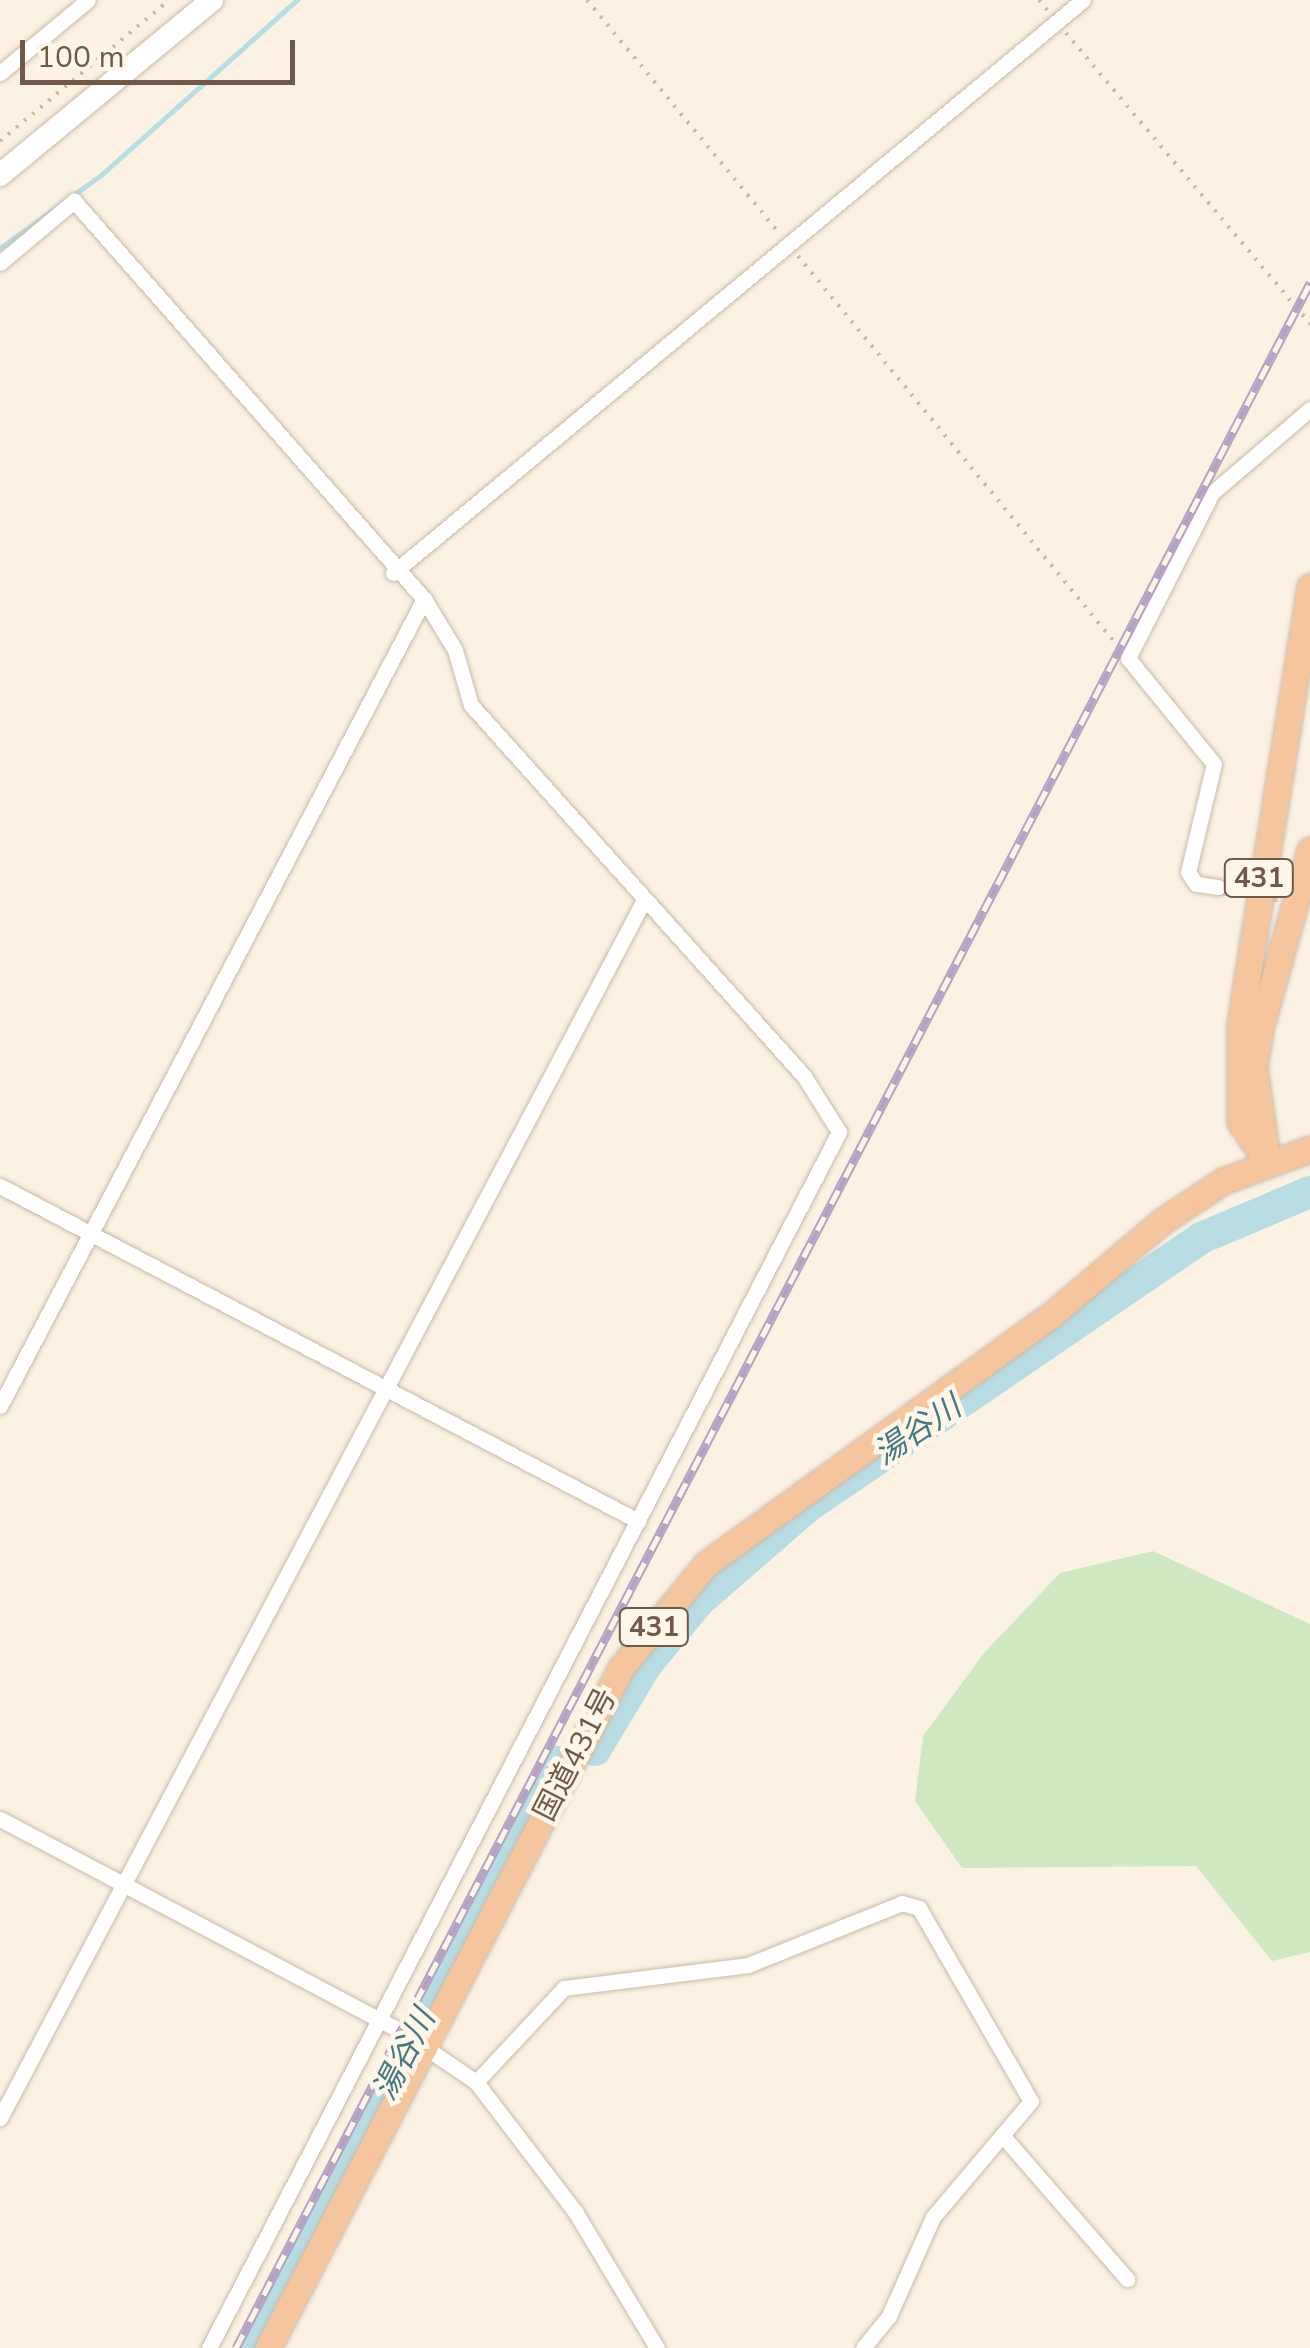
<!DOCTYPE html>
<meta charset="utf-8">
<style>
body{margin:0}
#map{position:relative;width:1310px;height:2348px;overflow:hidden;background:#fbf2e3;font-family:"Nunito Sans","Noto Sans JP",sans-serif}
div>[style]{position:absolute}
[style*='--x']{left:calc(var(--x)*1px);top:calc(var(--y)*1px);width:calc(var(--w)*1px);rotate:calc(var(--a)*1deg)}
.green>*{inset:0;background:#d0e8c2}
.stream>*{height:5px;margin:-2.5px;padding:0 2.5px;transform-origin:2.5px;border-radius:2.5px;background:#b8dce3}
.river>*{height:32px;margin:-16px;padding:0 16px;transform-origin:16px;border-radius:16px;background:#b8dce3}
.minor-tunnel>*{height:15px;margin-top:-7.5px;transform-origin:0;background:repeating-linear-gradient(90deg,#d8ccbd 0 15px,transparent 0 23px)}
.path>*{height:4px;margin-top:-2px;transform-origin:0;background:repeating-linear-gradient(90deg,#d3b59f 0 2.5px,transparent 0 10.5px)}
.roads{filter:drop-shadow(0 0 2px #cbbaaa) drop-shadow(0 0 2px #cbbaaa)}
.minor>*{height:15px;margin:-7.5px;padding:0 7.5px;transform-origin:7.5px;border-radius:7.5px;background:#fff}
.secondary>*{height:22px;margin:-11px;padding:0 11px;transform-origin:11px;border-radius:11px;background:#fff}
.trunk>*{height:25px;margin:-12.5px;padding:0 12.5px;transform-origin:12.5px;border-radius:12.5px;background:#f5c69d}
.rail>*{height:9px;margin-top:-4.5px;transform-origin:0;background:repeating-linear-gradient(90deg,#fef6e8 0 15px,#b5a2c3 0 30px);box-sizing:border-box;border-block:2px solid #b5a2c3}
span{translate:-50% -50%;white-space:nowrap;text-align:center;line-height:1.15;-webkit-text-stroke:9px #fef6e8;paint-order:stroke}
.shield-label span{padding:2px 8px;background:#fef6e8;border:2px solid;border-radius:8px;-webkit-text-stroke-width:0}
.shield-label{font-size:28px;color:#71594a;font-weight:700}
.street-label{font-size:30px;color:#71594a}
.water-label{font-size:32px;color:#457884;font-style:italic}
.scale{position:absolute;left:20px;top:40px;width:275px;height:45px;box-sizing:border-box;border:5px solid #71594a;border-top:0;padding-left:12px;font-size:30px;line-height:35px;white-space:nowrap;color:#71594a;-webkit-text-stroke:8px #fef6e8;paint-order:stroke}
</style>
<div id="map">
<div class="green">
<i style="clip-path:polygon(1153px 1551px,1310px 1624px,1310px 1952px,1272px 1961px,1196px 1866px,962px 1868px,915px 1801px,923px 1736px,984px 1653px,1060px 1573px)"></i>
</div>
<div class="stream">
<i style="--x:0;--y:248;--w:125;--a:-35.9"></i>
<i style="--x:101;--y:175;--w:263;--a:-41.8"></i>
</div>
<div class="river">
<i style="--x:595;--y:1750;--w:99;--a:-59"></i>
<i style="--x:646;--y:1665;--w:83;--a:-50.4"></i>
<i style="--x:699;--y:1601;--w:143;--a:-41"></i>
<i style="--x:807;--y:1507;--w:477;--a:-34.3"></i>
<i style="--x:1201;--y:1238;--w:118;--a:-22.9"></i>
<i style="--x:253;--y:2348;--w:660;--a:-62.66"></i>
</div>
<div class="minor-tunnel">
<i style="--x:1218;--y:887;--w:93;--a:6.8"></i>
</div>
<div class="path">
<i style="--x:587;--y:0;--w:302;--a:50.5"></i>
<i style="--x:1039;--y:0;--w:13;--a:51"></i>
<i style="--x:1066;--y:33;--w:380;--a:50"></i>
<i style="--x:0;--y:141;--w:220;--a:-39.8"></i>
<i style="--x:798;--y:256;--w:500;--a:50.68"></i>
</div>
<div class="roads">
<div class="minor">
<i style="--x:0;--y:73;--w:114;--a:-39.7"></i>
<i style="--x:0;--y:263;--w:97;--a:-40"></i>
<i style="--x:74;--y:201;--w:530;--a:48.67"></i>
<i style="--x:424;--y:599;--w:60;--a:58.7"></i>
<i style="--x:455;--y:650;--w:57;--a:73.8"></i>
<i style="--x:471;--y:705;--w:499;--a:48.1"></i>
<i style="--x:804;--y:1076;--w:66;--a:58"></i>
<i style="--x:839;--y:1132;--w:1370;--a:117.39"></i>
<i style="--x:393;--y:573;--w:897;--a:-39.71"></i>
<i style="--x:1218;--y:887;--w:22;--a:-172"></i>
<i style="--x:1196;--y:884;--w:14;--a:-124"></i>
<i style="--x:1188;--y:872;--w:111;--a:-76.5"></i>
<i style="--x:1214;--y:764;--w:136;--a:-129.1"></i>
<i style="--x:1128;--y:658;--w:185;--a:-63"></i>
<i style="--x:1212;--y:493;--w:129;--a:-40.6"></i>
<i style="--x:0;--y:1186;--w:721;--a:27.7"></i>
<i style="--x:0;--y:1406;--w:912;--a:-62.28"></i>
<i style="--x:0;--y:1819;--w:454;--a:27.9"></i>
<i style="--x:401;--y:2031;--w:91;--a:34.2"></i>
<i style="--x:476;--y:2082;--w:165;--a:52.6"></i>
<i style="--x:576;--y:2213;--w:157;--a:59"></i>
<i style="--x:476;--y:2082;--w:129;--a:-46.9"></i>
<i style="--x:564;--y:1988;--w:185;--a:-7.1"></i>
<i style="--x:748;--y:1965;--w:166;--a:-21.9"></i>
<i style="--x:902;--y:1903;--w:18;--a:16"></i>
<i style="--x:919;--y:1908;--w:223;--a:59.9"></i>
<i style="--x:1031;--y:2101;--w:152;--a:130.2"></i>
<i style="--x:933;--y:2217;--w:108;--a:114"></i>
<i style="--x:889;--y:2316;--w:41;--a:129.1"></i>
<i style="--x:0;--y:2118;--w:1378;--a:-62.13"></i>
<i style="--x:1002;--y:2135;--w:191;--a:49"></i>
</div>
<div class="secondary">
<i style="--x:0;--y:175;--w:275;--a:-39.5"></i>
</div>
<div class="trunk">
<i style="--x:1266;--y:1151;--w:85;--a:-98.1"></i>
<i style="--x:1254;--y:1067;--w:38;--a:-81"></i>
<i style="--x:1260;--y:1029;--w:186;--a:-74.4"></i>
<i style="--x:1268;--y:1163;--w:50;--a:-124.3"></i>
<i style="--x:1240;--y:1122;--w:99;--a:-90"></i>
<i style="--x:1240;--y:1023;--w:442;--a:-80.9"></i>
<i style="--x:268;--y:2348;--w:766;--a:-62.57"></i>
<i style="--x:621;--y:1668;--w:134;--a:-50.7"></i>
<i style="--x:706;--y:1564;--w:423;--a:-35.8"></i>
<i style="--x:1049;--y:1317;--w:147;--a:-40.3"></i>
<i style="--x:1161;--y:1222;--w:74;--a:-33.5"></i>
<i style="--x:1223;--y:1181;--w:93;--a:-20.2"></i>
</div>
</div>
<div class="rail">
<i style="--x:236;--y:2348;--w:2328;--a:-62.52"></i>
</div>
<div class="shield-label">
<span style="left:1259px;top:878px">431</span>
<span style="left:654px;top:1627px">431</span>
</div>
<div class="street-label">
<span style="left:576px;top:1755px;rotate:-63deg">国道431号</span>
</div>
<div class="water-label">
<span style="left:918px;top:1431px;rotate:-34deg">湯谷川</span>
<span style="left:405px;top:2055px;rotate:-63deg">湯谷川</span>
</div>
<div class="scale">100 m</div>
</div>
